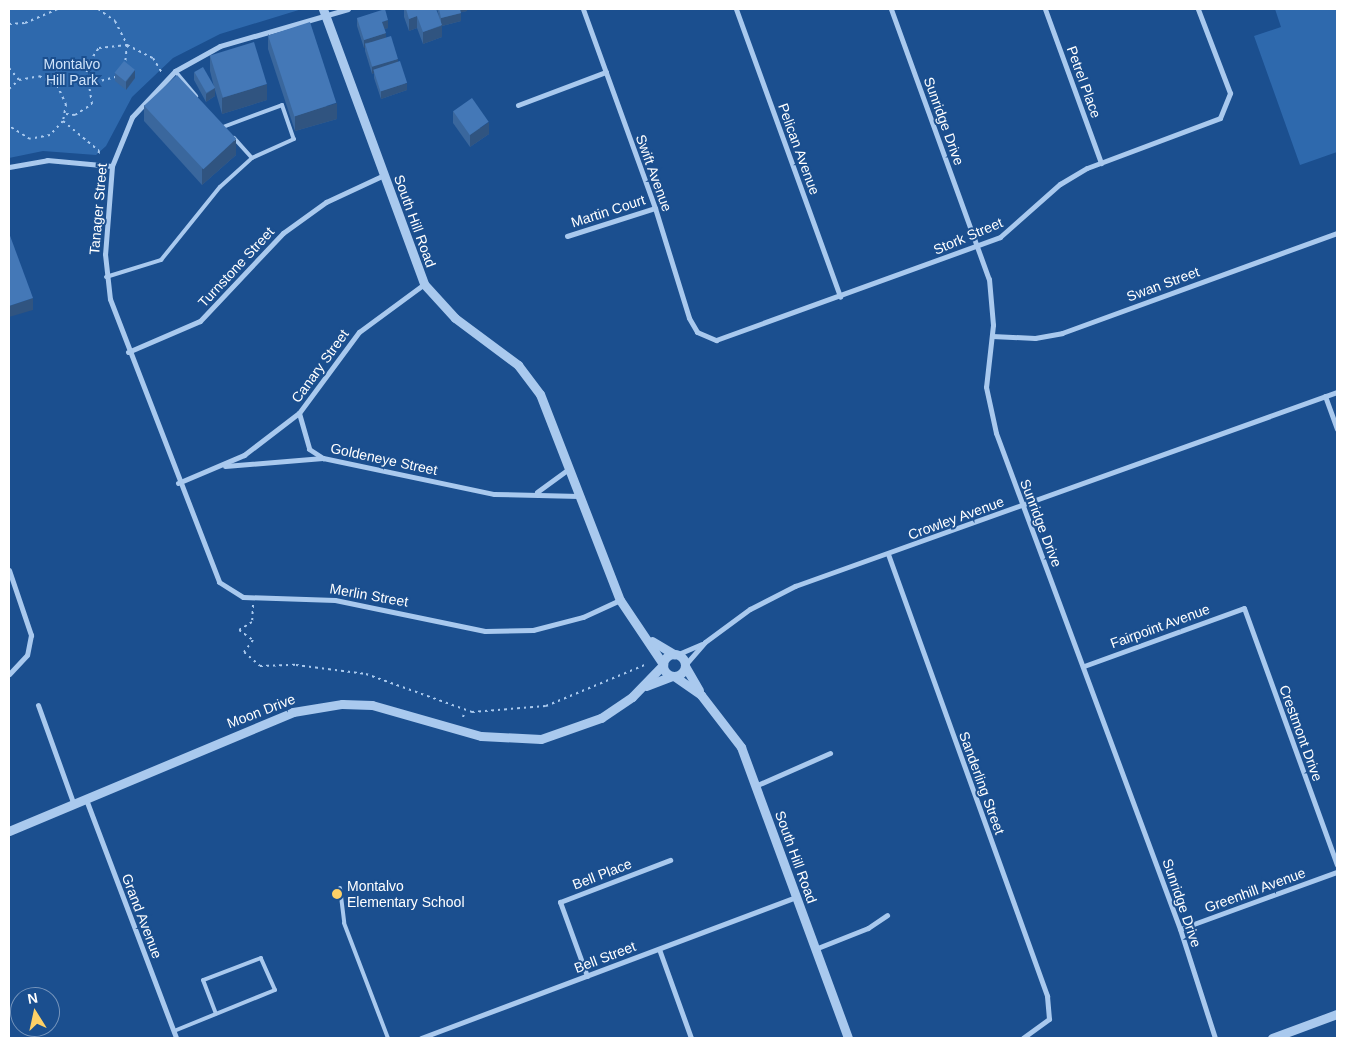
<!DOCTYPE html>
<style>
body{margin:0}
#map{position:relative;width:1346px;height:1047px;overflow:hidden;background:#1b4f8f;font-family:Arial,sans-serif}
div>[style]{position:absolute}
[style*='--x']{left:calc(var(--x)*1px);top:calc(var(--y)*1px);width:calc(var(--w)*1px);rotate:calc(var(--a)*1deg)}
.green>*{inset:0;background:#2e69ad}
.path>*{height:2px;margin-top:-1px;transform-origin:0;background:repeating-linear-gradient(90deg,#a9c9ee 0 2.5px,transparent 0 6.5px)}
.service>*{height:4px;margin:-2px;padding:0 2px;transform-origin:2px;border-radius:2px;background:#a9c9ee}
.minor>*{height:5px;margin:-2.5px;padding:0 2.5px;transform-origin:2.5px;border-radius:2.5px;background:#a9c9ee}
.tertiary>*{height:9px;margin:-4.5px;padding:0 4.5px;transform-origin:4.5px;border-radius:4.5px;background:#a9c9ee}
.tertiary>.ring{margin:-4.5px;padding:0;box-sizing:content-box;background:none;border:9px solid #a9c9ee;border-radius:50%}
.wall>*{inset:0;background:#3a679d}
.shaded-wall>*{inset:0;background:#305480}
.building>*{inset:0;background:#4478b7;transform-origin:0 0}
.dots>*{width:14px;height:14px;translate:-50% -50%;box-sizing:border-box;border:2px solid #1b4f8f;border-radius:50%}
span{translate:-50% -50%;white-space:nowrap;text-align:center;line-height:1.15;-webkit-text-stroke:4px #1b4f8f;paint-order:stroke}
.park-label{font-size:14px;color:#cfe3fa}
.street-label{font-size:14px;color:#fff}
.poi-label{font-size:14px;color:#fff}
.left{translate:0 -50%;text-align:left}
.frame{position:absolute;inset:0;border:10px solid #fff;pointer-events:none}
.north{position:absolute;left:10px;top:987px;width:50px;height:50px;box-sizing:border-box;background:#1b4f8f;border:1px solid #7695bc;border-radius:50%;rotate:350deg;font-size:14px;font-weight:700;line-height:20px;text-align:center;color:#fff}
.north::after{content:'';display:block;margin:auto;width:18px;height:22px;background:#ffd166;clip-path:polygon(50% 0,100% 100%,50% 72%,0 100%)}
</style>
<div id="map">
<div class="green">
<i style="clip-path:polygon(9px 9px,302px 9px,220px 34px,173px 58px,132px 97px,106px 146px,96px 155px,43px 151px,9px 158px)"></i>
<i style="clip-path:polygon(1275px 9px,1337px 9px,1337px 152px,1300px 165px,1254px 36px,1281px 27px)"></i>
</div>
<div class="path">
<i style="--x:98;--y:9;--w:21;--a:35"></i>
<i style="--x:115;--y:21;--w:27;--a:63"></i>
<i style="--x:127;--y:45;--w:29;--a:27"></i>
<i style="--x:153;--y:58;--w:17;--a:59"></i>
<i style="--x:9;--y:24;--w:16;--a:-4"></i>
<i style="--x:25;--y:23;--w:36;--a:-23"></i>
<i style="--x:9;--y:68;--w:16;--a:50"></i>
<i style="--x:89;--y:84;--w:28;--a:-15"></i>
<i style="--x:9;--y:89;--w:13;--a:-42"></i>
<i style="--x:19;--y:80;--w:20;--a:-11"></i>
<i style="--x:39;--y:76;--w:20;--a:27"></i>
<i style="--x:57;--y:85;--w:21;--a:65"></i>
<i style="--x:66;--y:104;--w:17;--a:100"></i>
<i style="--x:63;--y:121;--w:19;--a:133"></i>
<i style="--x:50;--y:135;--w:20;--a:169"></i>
<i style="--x:30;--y:139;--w:25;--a:-148"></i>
<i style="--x:66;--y:114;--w:9;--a:6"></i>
<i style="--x:75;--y:115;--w:20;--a:-33"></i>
<i style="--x:92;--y:104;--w:37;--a:-99"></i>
<i style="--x:86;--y:67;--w:23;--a:-56"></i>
<i style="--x:99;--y:48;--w:28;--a:-6"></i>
<i style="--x:127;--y:45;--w:18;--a:96"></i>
<i style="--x:63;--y:121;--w:47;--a:39.8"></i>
<i style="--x:99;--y:151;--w:6;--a:99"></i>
<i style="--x:253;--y:605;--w:17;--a:93"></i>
<i style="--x:252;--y:622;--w:15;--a:148"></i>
<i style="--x:239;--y:630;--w:17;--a:36"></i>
<i style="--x:253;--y:640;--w:15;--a:127"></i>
<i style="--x:244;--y:652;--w:21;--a:41"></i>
<i style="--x:260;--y:666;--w:36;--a:-2"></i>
<i style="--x:296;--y:665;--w:71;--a:7.3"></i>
<i style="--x:366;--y:674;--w:113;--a:19.7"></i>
<i style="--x:472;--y:712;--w:74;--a:-4.6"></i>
<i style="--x:546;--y:706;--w:109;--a:-22.6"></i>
<i style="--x:463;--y:717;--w:6;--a:-72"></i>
</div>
<div class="service">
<i style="--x:175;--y:71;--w:33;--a:50"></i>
<i style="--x:223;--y:127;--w:63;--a:-20.4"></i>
<i style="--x:282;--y:105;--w:36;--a:71"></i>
<i style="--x:294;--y:139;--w:46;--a:155.7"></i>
<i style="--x:106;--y:277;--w:58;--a:-17.2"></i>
<i style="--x:161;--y:260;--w:94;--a:-51.1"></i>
<i style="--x:220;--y:187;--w:43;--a:-42.2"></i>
<i style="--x:252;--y:158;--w:27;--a:-132"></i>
<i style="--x:340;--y:888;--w:35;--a:83"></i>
<i style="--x:344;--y:923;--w:123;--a:69.1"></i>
<i style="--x:174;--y:1031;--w:109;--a:-22.1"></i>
<i style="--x:275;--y:990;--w:35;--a:-114"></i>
<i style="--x:261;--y:958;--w:62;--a:159.2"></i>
<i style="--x:203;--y:980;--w:36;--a:69"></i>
</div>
<div class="minor">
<i style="--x:348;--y:9;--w:133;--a:163.9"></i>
<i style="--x:220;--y:46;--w:51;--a:150.9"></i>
<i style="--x:175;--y:71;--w:63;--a:133.1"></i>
<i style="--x:132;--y:117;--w:53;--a:112.2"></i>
<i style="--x:112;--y:166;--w:88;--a:94.5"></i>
<i style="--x:105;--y:254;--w:45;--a:83.7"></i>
<i style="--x:110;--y:299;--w:303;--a:68.9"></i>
<i style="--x:219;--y:582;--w:28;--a:32"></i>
<i style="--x:243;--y:597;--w:92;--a:1.9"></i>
<i style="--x:335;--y:600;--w:153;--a:11.7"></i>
<i style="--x:485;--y:631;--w:48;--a:-1.2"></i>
<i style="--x:533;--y:630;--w:52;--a:-14.6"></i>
<i style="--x:583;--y:617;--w:41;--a:-24.7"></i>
<i style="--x:583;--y:9;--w:212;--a:70.1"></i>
<i style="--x:655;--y:208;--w:115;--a:72.8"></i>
<i style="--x:689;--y:318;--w:16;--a:60"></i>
<i style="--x:697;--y:332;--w:21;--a:23"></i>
<i style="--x:716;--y:340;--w:302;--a:-19.9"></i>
<i style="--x:1000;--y:237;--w:80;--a:-41.5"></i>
<i style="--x:1060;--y:184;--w:31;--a:-31"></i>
<i style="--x:1087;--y:168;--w:142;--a:-20.6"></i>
<i style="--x:1220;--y:118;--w:27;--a:-68"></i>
<i style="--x:1230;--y:93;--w:90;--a:-110.9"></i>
<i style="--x:736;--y:9;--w:306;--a:70.1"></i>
<i style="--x:891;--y:9;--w:287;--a:70.1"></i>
<i style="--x:989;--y:279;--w:46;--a:85"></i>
<i style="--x:993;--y:325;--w:62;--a:96.4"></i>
<i style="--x:986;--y:387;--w:47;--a:77.7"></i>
<i style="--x:996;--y:433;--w:529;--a:69.65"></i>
<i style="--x:1180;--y:929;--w:114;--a:72.2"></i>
<i style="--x:1045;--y:9;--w:164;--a:70"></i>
<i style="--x:518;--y:105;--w:94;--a:-20.6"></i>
<i style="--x:9;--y:167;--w:39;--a:-10"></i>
<i style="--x:47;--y:160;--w:65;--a:5.3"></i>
<i style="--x:567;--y:236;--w:92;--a:-17.7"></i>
<i style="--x:992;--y:336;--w:43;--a:2.7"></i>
<i style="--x:1035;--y:338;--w:27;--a:-10"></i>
<i style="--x:1062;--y:333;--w:293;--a:-20"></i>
<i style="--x:128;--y:352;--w:78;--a:-23.3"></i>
<i style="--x:200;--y:321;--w:121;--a:-46.7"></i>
<i style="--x:283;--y:233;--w:53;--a:-35.8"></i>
<i style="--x:326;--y:202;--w:64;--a:-25"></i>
<i style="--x:1325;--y:396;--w:35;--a:70"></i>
<i style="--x:299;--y:413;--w:37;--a:74"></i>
<i style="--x:309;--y:449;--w:17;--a:33"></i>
<i style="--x:225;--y:466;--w:98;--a:-4.7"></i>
<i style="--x:323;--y:458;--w:175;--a:11.9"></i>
<i style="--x:494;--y:494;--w:85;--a:1.3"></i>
<i style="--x:178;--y:483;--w:72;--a:-23"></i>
<i style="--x:244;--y:455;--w:69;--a:-37.4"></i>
<i style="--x:299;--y:413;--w:101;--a:-53.5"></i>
<i style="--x:359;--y:332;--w:81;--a:-36.4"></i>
<i style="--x:537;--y:492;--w:39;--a:-36"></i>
<i style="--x:888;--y:554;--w:470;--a:70.2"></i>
<i style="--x:1047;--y:996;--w:23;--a:85"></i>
<i style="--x:1049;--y:1019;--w:32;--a:144"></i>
<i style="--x:9;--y:570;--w:69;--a:71.3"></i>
<i style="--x:31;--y:635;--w:20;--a:101"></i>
<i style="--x:27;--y:655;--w:26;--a:133"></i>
<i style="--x:676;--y:655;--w:28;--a:-23"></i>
<i style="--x:685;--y:665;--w:30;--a:-49"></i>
<i style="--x:705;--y:642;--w:56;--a:-36.3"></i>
<i style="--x:750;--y:609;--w:51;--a:-27.1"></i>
<i style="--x:795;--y:586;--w:576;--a:-19.69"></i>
<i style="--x:1084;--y:666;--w:170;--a:-19.9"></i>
<i style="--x:1244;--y:608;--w:273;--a:70.1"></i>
<i style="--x:38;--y:705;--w:106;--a:70.2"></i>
<i style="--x:755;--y:786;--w:82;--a:-23.7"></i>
<i style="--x:87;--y:802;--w:252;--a:69.3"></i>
<i style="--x:1180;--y:929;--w:167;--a:-20"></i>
<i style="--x:659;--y:949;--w:95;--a:70.2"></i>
<i style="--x:815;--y:949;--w:57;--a:-21.6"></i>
<i style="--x:868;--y:928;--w:23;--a:-34"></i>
<i style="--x:587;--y:976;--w:79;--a:-110"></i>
<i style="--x:560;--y:902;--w:118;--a:-20.9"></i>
<i style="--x:421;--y:1038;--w:401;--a:-20.6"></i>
</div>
<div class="tertiary">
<i style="--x:323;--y:9;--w:293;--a:69.8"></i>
<i style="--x:424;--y:284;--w:46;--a:47.6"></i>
<i style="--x:455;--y:318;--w:79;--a:36.7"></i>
<i style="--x:518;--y:365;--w:36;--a:53"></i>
<i style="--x:540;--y:394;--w:221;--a:68.8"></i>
<i style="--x:620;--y:600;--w:77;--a:56.1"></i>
<i style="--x:652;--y:641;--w:26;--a:31"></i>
<i class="ring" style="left:663px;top:654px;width:13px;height:13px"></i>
<i style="--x:685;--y:666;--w:28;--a:60"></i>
<i style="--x:674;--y:676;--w:33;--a:35"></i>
<i style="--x:701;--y:695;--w:66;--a:52.4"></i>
<i style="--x:741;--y:747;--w:310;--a:69.8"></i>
<i style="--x:646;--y:686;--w:28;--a:-21"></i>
<i style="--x:9;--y:831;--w:308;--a:-22.7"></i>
<i style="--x:293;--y:712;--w:50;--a:-9.3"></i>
<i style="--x:342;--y:704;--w:30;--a:2"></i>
<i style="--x:372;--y:705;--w:113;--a:15.9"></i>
<i style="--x:481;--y:736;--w:60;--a:2.9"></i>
<i style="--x:541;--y:739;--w:64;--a:-19.3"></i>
<i style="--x:601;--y:718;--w:37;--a:-34"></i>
<i style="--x:632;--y:697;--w:45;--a:-45.9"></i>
<i style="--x:1272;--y:1038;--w:69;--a:-20.3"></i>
</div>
<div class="wall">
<i style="clip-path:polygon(404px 9px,436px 9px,439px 16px,437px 9px,467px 9px,467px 11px,461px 12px,461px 21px,442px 26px,442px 37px,423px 44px,417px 28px,409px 31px,404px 17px)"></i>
<i style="clip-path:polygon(357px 18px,388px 28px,384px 29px,386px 38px,398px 62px,407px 90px,381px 99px,374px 78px,374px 73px,372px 74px,365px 51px,365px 48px,364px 48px,357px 26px)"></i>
<i style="clip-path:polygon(268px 34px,337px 119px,295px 131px,268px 49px)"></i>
<i style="clip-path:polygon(210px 55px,267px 100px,222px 114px,215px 90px,215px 96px,206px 102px,194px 80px,194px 72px,214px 87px,210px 71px)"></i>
<i style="clip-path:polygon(115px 73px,135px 78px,126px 90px,115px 81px)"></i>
<i style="clip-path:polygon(144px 105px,236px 155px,202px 185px,144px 121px)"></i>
<i style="clip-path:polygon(453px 111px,489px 134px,470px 147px,453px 123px)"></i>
</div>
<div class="shaded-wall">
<i style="clip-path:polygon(459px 9px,467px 9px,467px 11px,459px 13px)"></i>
<i style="clip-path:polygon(461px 13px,461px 21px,442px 26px,442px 37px,423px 44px,423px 32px,441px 26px,441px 18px)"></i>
<i style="clip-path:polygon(417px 16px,417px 28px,409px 31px,409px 19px)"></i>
<i style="clip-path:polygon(388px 20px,388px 28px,382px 30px,382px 22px)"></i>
<i style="clip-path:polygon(386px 33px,386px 41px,365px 43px,365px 48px,364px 48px,364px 40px)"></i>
<i style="clip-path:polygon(398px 59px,398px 67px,374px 70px,374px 73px,372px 74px,372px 66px)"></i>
<i style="clip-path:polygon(135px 70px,135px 78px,126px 90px,126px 82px)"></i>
<i style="clip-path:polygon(407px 83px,407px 90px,381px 99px,381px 91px)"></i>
<i style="clip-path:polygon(267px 84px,267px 100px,222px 114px,222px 98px)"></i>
<i style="clip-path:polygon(215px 88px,215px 96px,206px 102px,206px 94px)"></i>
<i style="clip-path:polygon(337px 103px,337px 119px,295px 131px,295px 116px)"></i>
<i style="clip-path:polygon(489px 122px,489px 134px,470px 147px,470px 135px)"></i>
<i style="clip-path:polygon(236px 139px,236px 155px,202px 185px,202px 169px)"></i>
<i style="clip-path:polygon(33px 298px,33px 310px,9px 317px,9px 306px)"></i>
</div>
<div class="building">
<i style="clip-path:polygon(385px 9px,388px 20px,382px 22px,386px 33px,364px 40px,357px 18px)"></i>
<i style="clip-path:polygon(406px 9px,436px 9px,442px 25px,423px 32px,417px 16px,409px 19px)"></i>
<i style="clip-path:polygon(439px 9px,460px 9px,461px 13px,441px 18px)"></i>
<i style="left:310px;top:22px;width:85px;height:44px;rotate:72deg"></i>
<i style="left:391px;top:36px;width:24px;height:27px;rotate:73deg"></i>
<i style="left:254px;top:42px;width:44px;height:46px;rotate:73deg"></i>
<i style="left:124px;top:61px;width:14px;height:15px;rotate:39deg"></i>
<i style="left:400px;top:61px;width:23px;height:28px;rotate:72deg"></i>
<i style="left:203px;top:67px;width:24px;height:10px;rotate:60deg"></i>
<i style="left:177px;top:75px;width:87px;height:45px;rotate:47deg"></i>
<i style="left:472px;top:98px;width:29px;height:23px;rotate:55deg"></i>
<i style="clip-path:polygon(9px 233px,33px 298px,9px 306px)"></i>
</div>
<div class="dots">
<i style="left:337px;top:894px;background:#ffd166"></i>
</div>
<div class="park-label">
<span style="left:72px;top:72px">Montalvo<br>Hill Park</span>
</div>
<div class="street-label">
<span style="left:1084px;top:82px;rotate:70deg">Petrel Place</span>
<span style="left:944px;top:121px;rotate:70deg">Sunridge Drive</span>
<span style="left:799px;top:149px;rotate:70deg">Pelican Avenue</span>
<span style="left:654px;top:173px;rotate:70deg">Swift Avenue</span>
<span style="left:98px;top:209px;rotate:-85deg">Tanager Street</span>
<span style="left:608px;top:211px;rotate:-18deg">Martin Court</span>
<span style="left:415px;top:221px;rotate:70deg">South Hill Road</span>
<span style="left:968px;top:236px;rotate:-23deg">Stork Street</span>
<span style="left:236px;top:267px;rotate:-47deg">Turnstone Street</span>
<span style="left:1163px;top:284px;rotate:-20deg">Swan Street</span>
<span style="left:320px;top:366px;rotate:-54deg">Canary Street</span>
<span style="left:384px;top:459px;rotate:12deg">Goldeneye Street</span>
<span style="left:956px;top:518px;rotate:-20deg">Crowley Avenue</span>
<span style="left:1041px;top:523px;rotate:69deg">Sunridge Drive</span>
<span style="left:369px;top:595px;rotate:10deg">Merlin Street</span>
<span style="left:1160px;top:626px;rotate:-20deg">Fairpoint Avenue</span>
<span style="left:261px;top:711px;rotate:-21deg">Moon Drive</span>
<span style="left:1301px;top:733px;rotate:70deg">Crestmont Drive</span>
<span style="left:982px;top:783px;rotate:70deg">Sanderling Street</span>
<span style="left:796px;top:857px;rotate:70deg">South Hill Road</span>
<span style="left:602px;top:874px;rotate:-21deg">Bell Place</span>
<span style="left:1255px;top:890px;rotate:-20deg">Greenhill Avenue</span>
<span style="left:1182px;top:903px;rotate:71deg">Sunridge Drive</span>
<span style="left:142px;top:916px;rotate:69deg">Grand Avenue</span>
<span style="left:605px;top:957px;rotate:-21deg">Bell Street</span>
</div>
<div class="poi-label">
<span class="left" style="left:347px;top:894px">Montalvo<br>Elementary School</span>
</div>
<div class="frame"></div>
<div class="north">N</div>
</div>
